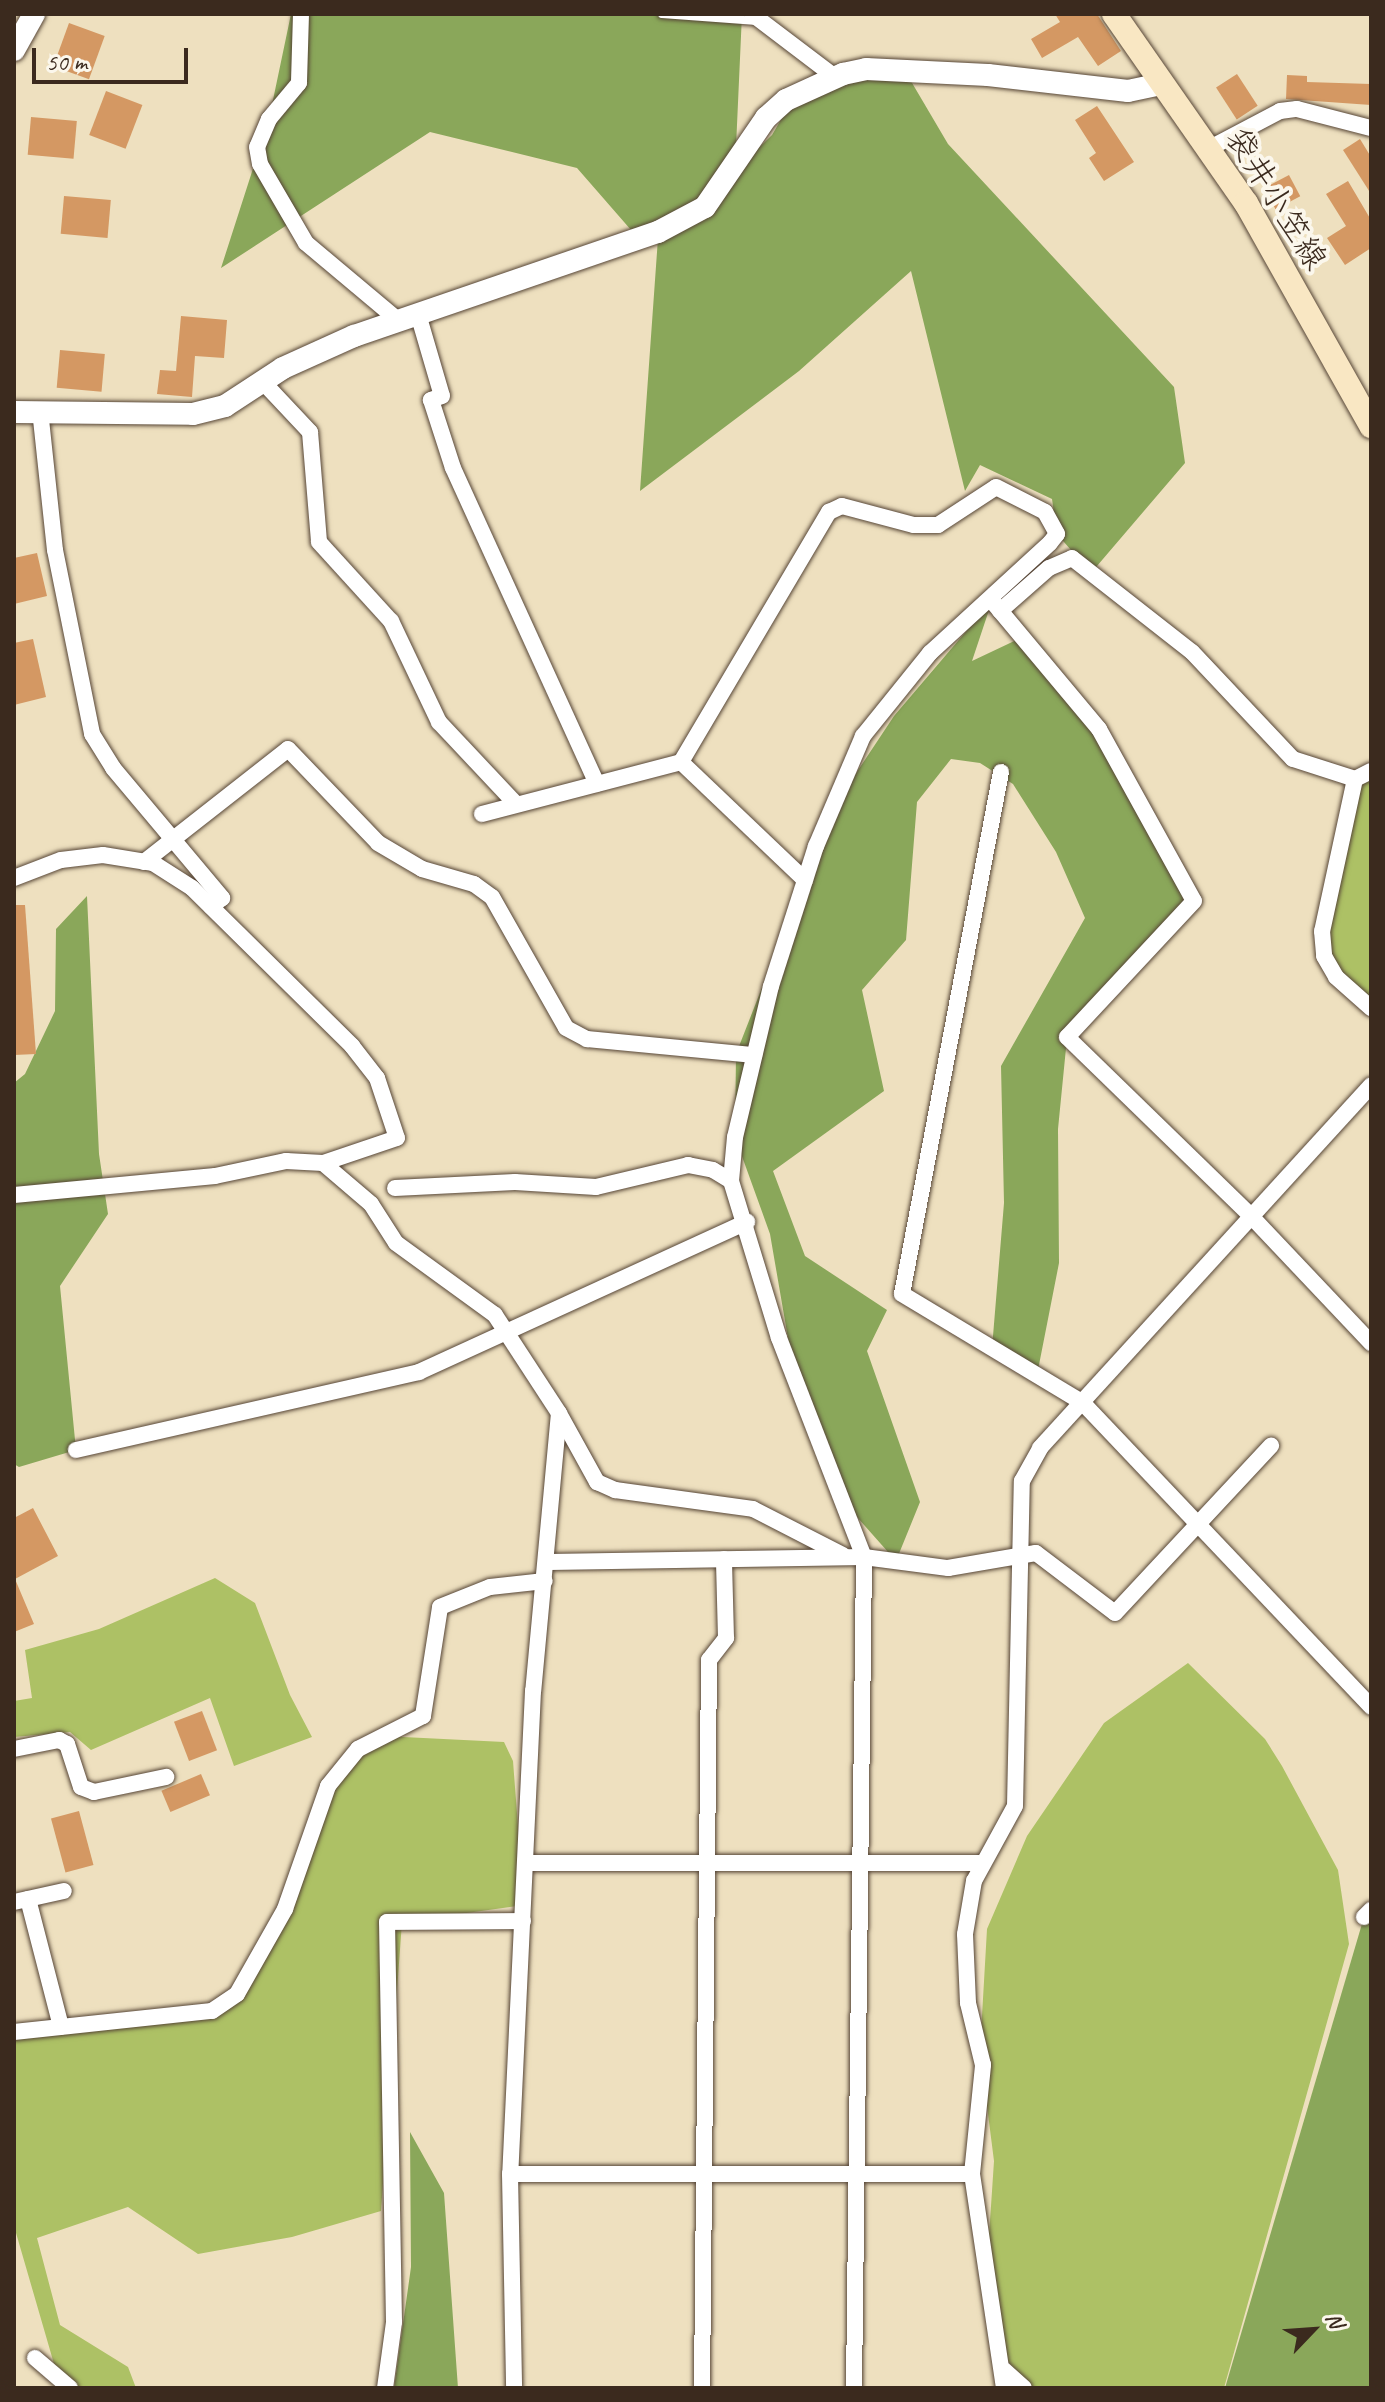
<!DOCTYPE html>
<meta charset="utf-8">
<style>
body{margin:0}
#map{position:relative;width:1385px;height:2402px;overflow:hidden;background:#eee0bf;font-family:Caveat,"Klee One",sans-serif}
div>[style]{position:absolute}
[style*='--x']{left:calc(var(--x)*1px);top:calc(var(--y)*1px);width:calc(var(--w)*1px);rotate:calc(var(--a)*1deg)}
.green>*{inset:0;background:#adc165}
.forest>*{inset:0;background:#8aa75a}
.building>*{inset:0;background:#d49863;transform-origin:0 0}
.roads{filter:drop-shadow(0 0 2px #564536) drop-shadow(0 0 2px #564536)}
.service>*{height:8px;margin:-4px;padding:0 4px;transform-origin:4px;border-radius:4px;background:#fff}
.minor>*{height:16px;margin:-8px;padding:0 8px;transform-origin:8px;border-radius:8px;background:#fff}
.tertiary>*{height:22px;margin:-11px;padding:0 11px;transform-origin:11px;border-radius:11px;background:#fff}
.secondary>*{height:24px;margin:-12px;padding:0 12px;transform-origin:12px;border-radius:12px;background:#f9e7c3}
span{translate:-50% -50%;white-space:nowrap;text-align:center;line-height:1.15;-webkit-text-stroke:8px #fbf7ec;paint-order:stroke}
.street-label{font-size:32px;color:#3b2a1e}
.frame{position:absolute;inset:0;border:16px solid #3b2a1e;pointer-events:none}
.north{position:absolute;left:1273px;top:2290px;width:80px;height:80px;-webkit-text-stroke:6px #fbf7ec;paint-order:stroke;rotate:65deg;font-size:22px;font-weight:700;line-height:32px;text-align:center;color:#3b2a1e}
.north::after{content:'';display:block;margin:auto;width:28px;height:36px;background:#3b2a1e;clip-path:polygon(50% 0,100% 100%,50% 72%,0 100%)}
.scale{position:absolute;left:32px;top:48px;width:156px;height:36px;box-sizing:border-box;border:4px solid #3b2a1e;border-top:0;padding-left:10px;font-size:24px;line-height:28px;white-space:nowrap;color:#3b2a1e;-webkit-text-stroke:6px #fbf7ec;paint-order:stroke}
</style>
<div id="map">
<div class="green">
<i style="clip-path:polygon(1371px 773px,1371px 1002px,1340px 980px,1322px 931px,1355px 779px)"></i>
<i style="clip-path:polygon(215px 1578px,255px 1603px,290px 1695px,312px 1737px,234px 1766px,210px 1698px,91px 1750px,70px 1732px,14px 1737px,14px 1701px,32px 1698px,25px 1650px,99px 1629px)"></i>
<i style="clip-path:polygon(1188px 1663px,1265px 1739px,1282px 1766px,1338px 1870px,1349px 1944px,1224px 2388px,1027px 2388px,1001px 2351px,987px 2266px,994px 2161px,980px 2051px,987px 1929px,1027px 1836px,1104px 1723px)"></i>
<i style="clip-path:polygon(383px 1736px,504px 1742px,513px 1761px,524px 1905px,402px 1922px,381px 2211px,292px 2237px,198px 2254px,128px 2207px,37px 2238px,60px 2325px,128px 2367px,136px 2388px,61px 2388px,14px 2226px,14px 2028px,200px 2013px,237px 1994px,264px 1946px,328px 1786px)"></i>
</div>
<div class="forest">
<i style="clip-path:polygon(291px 14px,742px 14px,736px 147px,716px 189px,772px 135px,796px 94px,905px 71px,948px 144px,1174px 387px,1185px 463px,1091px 573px,1057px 534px,1052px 499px,980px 465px,965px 491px,911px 271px,799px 371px,640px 491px,658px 238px,638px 238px,577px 168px,430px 132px,221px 268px,269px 119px)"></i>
<i style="clip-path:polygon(992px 601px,972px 661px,1023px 637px,1110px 748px,1194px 901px,1067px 1038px,1058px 1129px,1059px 1263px,1037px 1375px,992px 1348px,1004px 1203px,1001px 1066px,1085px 918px,1056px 852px,1013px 784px,980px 763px,951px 759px,917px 802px,906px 940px,862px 990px,884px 1091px,773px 1171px,805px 1256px,887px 1310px,867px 1351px,920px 1502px,896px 1561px,849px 1508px,794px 1373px,770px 1234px,735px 1137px,736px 1054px,831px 811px,894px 716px)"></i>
<i style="clip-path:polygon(87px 896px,99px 1154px,108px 1214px,60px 1286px,76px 1450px,19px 1467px,14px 1464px,14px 1083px,25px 1074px,55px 1011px,56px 929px)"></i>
<i style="clip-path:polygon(1364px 1917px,1371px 1924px,1371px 2388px,1225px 2388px)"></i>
<i style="clip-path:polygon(410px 2132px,444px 2193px,458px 2388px,394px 2388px,411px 2267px)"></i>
</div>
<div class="building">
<i style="clip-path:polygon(1055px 14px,1097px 14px,1121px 51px,1098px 66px,1078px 37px,1042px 58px,1031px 39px,1060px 22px)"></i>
<i style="left:69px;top:23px;width:38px;height:46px;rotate:20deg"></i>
<i style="left:1237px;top:74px;width:38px;height:25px;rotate:57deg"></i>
<i style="clip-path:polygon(1287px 75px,1307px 76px,1307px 82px,1371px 84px,1371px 105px,1286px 99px)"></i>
<i style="left:106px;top:91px;width:39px;height:47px;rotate:21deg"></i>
<i style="clip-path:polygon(1097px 106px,1134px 162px,1104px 181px,1089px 158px,1096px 153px,1075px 120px)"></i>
<i style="left:31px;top:117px;width:46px;height:38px;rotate:5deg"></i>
<i style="clip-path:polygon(1360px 139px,1371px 157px,1371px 194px,1343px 150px)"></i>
<i style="left:1289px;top:175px;width:24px;height:28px;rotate:62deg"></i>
<i style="clip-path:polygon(1348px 181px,1371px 220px,1371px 248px,1345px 265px,1327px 238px,1346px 226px,1326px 194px)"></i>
<i style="left:64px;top:196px;width:47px;height:38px;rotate:5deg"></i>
<i style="clip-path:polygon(181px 316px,227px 320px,224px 358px,195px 356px,192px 397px,157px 394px,160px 370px,176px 371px)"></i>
<i style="left:60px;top:350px;width:45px;height:38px;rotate:5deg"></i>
<i style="clip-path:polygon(37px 553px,47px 596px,14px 604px,14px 558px)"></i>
<i style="clip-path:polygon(33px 639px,46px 697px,14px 705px,14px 643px)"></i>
<i style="clip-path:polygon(14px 905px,25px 905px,36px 1054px,14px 1055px)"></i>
<i style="clip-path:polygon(33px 1508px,58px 1556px,15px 1579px,34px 1624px,14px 1632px,14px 1518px)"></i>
<i style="left:202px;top:1711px;width:42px;height:30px;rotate:69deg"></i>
<i style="left:201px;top:1774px;width:23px;height:43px;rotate:67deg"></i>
<i style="left:79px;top:1811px;width:56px;height:29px;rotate:75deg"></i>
</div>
<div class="roads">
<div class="service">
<i style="--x:662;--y:14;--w:95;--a:4.2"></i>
</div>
<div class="minor">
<i style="--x:301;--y:14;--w:69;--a:91.7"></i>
<i style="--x:299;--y:83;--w:47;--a:129.8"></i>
<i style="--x:269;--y:119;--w:30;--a:113"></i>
<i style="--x:257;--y:147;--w:17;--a:80"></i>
<i style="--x:260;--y:164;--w:91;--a:59.8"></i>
<i style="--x:306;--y:243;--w:121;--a:40"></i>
<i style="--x:752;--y:14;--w:104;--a:37.2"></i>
<i style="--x:1208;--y:149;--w:81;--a:-27.8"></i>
<i style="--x:1280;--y:111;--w:17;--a:-7"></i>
<i style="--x:1297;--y:109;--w:76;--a:14.4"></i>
<i style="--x:418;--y:314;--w:85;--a:73.7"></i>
<i style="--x:442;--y:396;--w:12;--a:160"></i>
<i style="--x:431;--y:400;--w:71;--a:72.1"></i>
<i style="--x:453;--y:468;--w:347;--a:65.5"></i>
<i style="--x:263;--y:382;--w:69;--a:46.8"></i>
<i style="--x:310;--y:432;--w:110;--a:85.3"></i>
<i style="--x:319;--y:542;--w:107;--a:47.7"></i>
<i style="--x:391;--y:621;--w:112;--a:64.6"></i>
<i style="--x:439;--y:722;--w:111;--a:46.8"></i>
<i style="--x:40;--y:410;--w:141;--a:83.9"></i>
<i style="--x:55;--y:550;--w:188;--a:78.6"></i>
<i style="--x:92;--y:734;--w:40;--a:58"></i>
<i style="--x:113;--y:768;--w:170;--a:50"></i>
<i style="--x:222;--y:898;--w:14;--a:141"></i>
<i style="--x:992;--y:601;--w:167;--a:50.1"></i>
<i style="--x:1099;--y:729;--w:196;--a:61.1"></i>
<i style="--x:1194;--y:901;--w:186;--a:133"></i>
<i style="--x:1067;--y:1037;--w:257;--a:44.2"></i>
<i style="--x:1251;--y:1216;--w:175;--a:46.6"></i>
<i style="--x:1000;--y:611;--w:65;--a:-41.3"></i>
<i style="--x:1049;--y:568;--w:25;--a:-23"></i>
<i style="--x:1072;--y:558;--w:152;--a:38.1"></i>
<i style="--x:1192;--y:652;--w:147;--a:46.7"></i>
<i style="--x:1293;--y:759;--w:65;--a:17.9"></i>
<i style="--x:681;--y:762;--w:291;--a:-59.4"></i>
<i style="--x:829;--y:512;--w:14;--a:-25"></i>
<i style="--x:842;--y:506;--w:74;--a:14.8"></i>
<i style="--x:914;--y:525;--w:24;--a:0"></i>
<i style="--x:938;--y:525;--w:69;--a:-33.2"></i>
<i style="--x:996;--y:487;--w:55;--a:27"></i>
<i style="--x:1045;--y:512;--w:25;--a:61"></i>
<i style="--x:1057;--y:534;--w:11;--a:128"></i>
<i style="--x:1050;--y:543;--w:163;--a:137.5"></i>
<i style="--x:930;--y:653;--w:107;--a:128.9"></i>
<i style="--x:863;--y:736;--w:120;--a:113.1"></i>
<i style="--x:816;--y:846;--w:147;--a:107.8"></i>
<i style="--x:771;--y:986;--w:155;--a:103.4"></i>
<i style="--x:735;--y:1137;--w:44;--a:95.2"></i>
<i style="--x:731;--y:1181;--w:164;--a:73"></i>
<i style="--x:779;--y:1338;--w:235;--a:68.8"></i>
<i style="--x:864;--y:1557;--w:831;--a:90.69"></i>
<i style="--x:1371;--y:771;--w:18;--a:153"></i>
<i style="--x:1355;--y:779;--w:156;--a:102.2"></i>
<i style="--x:1322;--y:931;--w:25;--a:85"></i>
<i style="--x:1324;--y:956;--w:24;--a:60"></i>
<i style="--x:1336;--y:977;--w:47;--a:41.5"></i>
<i style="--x:1001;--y:772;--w:531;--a:100.74"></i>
<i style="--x:902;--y:1294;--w:210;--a:31"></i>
<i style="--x:1082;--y:1402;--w:420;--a:46.5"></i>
<i style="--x:482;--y:814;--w:206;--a:-14.6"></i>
<i style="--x:681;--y:762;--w:171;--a:43.6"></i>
<i style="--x:144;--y:862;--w:183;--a:-38.1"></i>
<i style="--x:288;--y:749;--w:130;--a:46.2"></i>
<i style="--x:378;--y:843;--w:51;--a:30.6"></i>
<i style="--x:422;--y:869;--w:54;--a:16.1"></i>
<i style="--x:474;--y:884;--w:22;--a:36"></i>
<i style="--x:492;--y:897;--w:150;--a:60.5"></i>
<i style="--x:566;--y:1028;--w:24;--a:28"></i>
<i style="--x:587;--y:1039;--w:168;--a:5.5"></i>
<i style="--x:14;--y:878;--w:50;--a:-21"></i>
<i style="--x:61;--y:860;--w:42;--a:-6.8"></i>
<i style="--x:103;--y:855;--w:51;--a:9.1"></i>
<i style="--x:153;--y:863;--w:46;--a:32.7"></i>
<i style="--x:192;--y:888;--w:225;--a:44.6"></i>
<i style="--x:352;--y:1046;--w:41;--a:52"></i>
<i style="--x:377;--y:1078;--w:63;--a:71.6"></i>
<i style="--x:397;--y:1138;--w:78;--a:161.3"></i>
<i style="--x:395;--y:1188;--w:120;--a:-2.9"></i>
<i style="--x:515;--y:1182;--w:81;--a:3.5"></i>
<i style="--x:596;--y:1187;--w:95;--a:-13.4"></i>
<i style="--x:688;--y:1165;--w:25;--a:11"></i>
<i style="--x:713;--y:1170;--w:21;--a:31"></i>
<i style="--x:14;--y:1195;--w:202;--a:-5.4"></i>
<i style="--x:215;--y:1176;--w:73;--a:-11.9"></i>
<i style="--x:286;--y:1161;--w:37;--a:3"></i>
<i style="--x:323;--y:1163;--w:63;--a:40.5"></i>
<i style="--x:371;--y:1204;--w:46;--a:57.3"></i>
<i style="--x:396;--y:1243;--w:122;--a:36"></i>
<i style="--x:495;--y:1315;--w:117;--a:56.9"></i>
<i style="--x:559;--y:1413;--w:279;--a:95.3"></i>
<i style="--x:533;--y:1691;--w:484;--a:92.7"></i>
<i style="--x:510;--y:2174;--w:214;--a:88.9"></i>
<i style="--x:560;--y:1415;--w:77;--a:61.1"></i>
<i style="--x:597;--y:1482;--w:20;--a:24"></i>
<i style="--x:615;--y:1490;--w:139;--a:7.8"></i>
<i style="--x:753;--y:1509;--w:101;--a:27.1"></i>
<i style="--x:76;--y:1450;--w:352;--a:-12.8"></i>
<i style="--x:419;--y:1372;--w:361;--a:-24.6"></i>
<i style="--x:549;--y:1562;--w:315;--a:-0.9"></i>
<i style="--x:864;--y:1557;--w:85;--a:7.5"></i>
<i style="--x:948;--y:1568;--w:89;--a:-9.7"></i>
<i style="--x:1036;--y:1553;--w:99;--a:37.2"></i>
<i style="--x:1115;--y:1613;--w:229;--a:-47"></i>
<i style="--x:14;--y:1749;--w:46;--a:-11.3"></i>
<i style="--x:59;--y:1740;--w:9;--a:27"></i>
<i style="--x:67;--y:1744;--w:45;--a:72"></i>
<i style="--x:81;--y:1787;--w:14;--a:21"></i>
<i style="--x:94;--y:1792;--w:74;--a:-11.8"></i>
<i style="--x:526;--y:1863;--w:457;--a:0"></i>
<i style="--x:28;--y:1899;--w:132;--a:75.5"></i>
<i style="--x:14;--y:1902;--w:51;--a:-12.4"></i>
<i style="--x:1364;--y:1917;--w:10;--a:-45"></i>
<i style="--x:14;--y:2032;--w:199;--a:-6.1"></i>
<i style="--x:212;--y:2011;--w:30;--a:-34"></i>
<i style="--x:237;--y:1994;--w:98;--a:-60.5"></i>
<i style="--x:285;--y:1909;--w:130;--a:-70.7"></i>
<i style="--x:328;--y:1786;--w:48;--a:-51"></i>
<i style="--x:358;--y:1749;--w:73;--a:-26.9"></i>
<i style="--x:423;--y:1716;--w:110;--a:-81.1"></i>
<i style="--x:440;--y:1607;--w:54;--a:-21.8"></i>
<i style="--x:490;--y:1587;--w:55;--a:-6.2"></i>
<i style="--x:510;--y:2174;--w:462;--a:0"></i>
<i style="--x:35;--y:2358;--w:46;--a:40.6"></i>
<i style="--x:1004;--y:2370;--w:27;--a:42"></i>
<i style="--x:385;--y:2388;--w:67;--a:-82.2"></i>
<i style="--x:394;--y:2322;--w:400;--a:-91"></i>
<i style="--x:387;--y:1922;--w:136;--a:-0.4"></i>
<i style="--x:702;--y:2388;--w:728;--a:-89.45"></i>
<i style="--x:709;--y:1660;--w:28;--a:-52"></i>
<i style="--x:726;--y:1638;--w:79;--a:-91.5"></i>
<i style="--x:1004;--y:2388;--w:216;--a:-98.5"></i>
<i style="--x:972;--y:2174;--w:110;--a:-84.2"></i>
<i style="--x:983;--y:2065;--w:64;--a:-103.6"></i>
<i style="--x:968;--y:2003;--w:69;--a:-92.5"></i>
<i style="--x:965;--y:1934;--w:54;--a:-80.4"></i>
<i style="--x:974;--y:1881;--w:85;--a:-61.3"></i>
<i style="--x:1015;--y:1806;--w:325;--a:-88.8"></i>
<i style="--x:1022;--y:1481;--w:38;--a:-61"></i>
<i style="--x:1040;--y:1448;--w:491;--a:-47.6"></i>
</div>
<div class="tertiary">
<i style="--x:14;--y:50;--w:41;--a:-60.9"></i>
<i style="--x:14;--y:412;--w:179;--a:0.6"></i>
<i style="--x:193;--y:414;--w:33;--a:-14"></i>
<i style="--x:225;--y:406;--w:69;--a:-33.2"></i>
<i style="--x:283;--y:368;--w:78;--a:-24.3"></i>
<i style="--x:354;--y:336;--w:321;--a:-18.9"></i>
<i style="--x:658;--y:232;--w:53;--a:-28"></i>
<i style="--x:705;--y:207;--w:108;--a:-55.6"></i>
<i style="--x:766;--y:118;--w:27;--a:-42"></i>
<i style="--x:786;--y:100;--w:63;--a:-24.5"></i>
<i style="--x:843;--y:74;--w:24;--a:-12"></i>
<i style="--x:866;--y:69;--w:122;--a:2.8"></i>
<i style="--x:988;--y:75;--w:141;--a:6.5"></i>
<i style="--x:1128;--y:91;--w:35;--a:-12"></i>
</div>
<div class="secondary">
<i style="--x:1114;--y:14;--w:231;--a:55.1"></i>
<i style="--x:1246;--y:203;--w:256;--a:60.7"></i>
</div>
</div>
<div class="street-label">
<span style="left:1276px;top:199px;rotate:58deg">袋井小笠線</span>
</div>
<div class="frame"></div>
<div class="north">N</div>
<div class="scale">50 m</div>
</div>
